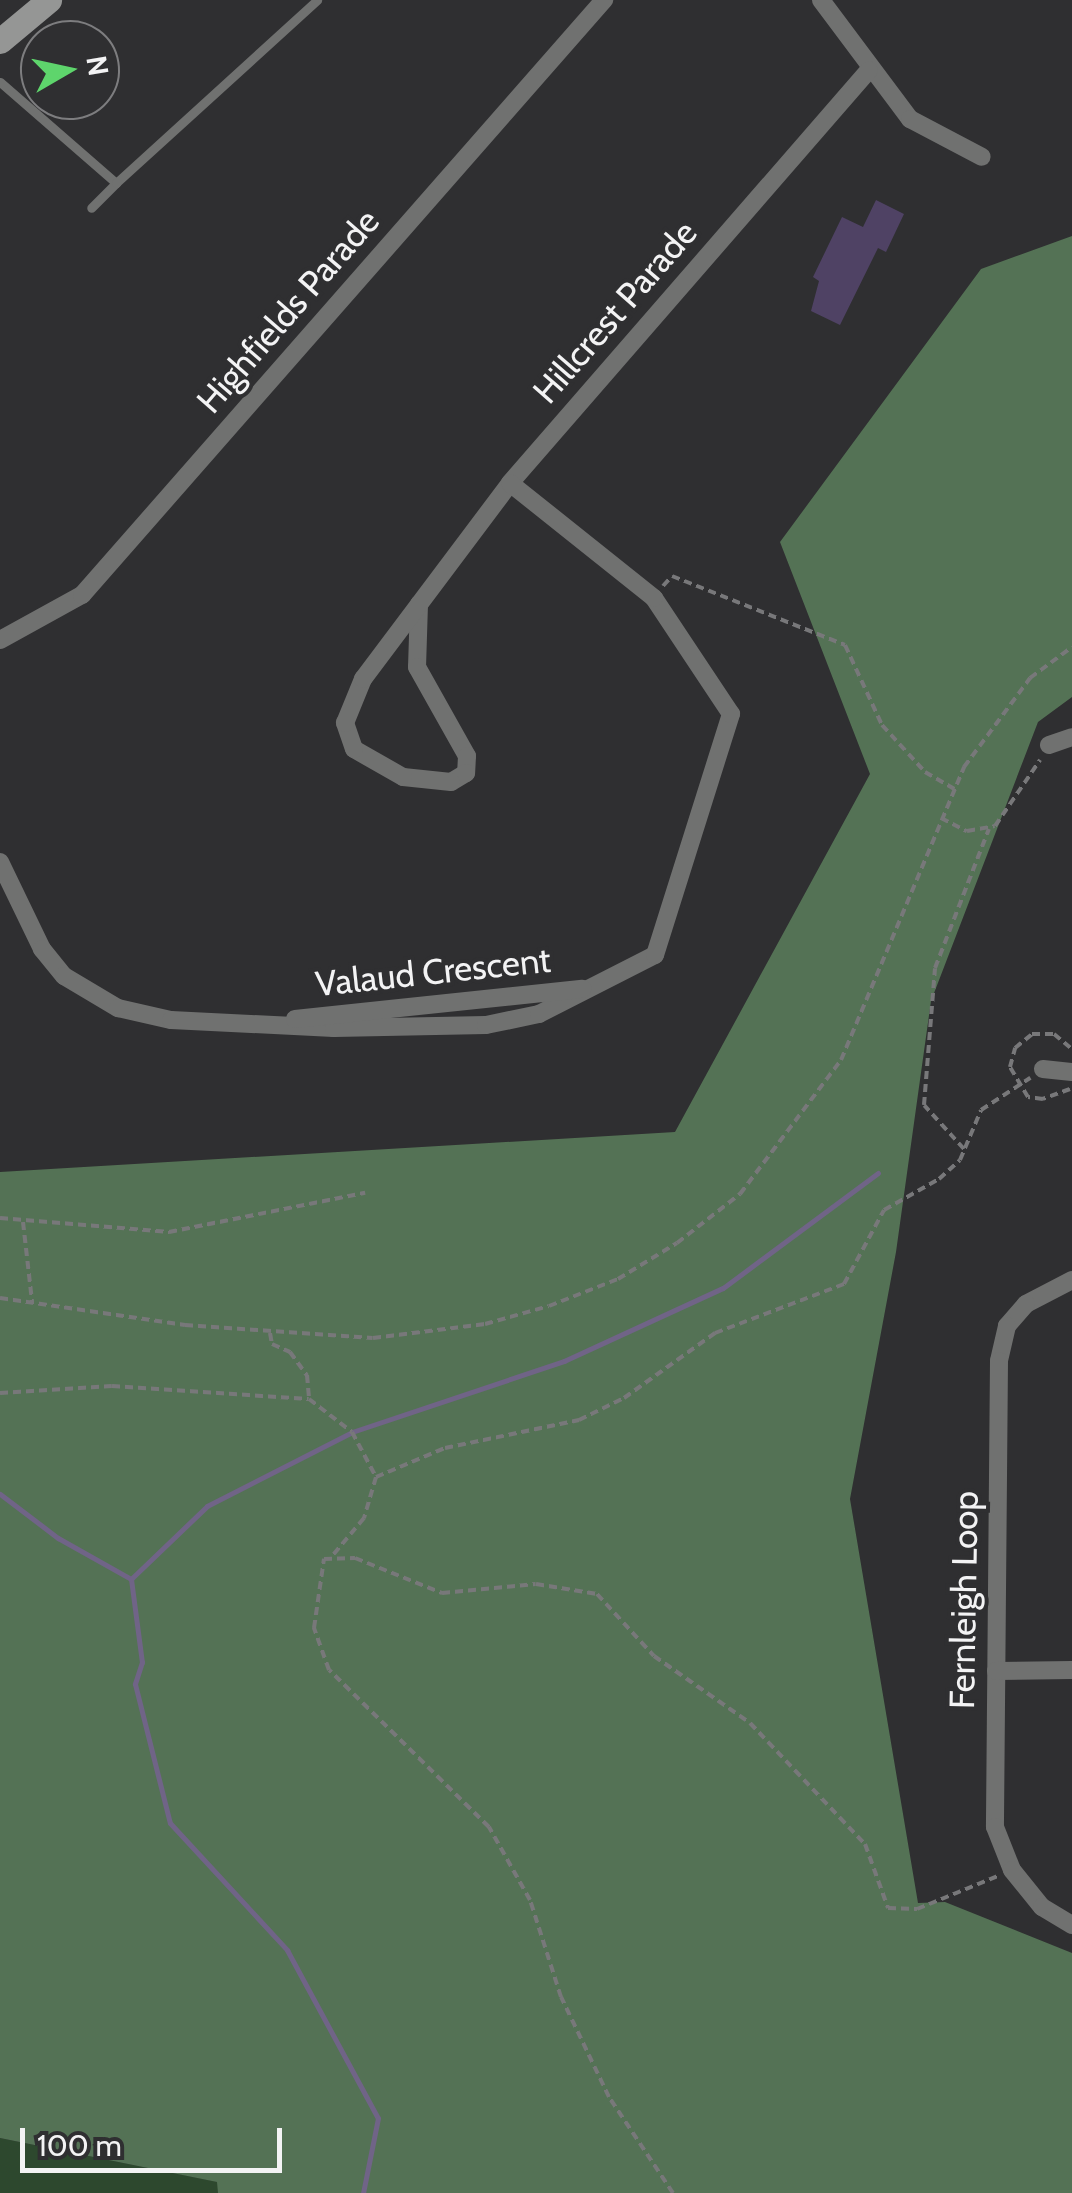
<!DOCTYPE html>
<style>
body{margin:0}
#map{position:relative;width:1072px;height:2193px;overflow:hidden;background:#2f2f31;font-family:Cabin,sans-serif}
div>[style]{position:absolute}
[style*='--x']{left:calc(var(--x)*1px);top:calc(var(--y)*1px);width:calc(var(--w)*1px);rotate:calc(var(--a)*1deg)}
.green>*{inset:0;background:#2d482e}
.forest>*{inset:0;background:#547255}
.stream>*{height:5px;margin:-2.5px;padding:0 2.5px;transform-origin:2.5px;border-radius:2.5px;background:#706487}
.building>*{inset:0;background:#4f4264}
.path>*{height:4px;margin-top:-2px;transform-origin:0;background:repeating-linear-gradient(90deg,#78787a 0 8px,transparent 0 13px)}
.lane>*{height:9px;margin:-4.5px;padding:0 4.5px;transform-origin:4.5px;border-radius:4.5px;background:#707170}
.street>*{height:18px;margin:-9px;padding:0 9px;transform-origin:9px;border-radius:9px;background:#707170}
.secondary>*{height:25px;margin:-12.5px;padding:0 12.5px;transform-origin:12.5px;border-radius:12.5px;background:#959695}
span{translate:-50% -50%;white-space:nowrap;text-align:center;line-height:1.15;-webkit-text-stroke:8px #2f2f31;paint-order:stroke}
.street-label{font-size:35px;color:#f3f3f4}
.north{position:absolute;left:20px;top:20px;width:100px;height:100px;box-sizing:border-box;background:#2f2f31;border:2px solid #7d7d7f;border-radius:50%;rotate:81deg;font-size:28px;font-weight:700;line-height:40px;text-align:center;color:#f3f3f4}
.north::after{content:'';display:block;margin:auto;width:35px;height:45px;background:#5ed56c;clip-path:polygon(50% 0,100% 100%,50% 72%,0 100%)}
.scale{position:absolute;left:20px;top:2128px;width:262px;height:45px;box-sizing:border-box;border:5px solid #f3f3f4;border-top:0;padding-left:12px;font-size:30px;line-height:35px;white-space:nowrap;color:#f3f3f4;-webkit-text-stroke:8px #2f2f31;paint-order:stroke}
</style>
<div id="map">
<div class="green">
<i style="clip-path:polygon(0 2138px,218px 2182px,218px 2193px,0 2193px)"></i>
</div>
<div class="forest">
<i style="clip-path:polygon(1072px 236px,1072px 697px,1038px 722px,931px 1001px,896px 1252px,850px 1499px,918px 1903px,945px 1902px,1072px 1953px,1072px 2193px,218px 2193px,217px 2182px,0 2138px,0 1172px,675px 1132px,870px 774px,780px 542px,981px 269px)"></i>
</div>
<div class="stream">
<i style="--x:0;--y:1494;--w:73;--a:37.2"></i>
<i style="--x:58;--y:1538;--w:84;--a:29.3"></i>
<i style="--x:131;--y:1579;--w:84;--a:82.5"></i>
<i style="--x:142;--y:1662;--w:23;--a:108"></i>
<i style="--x:135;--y:1684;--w:143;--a:75.9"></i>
<i style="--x:170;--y:1823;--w:173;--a:47.3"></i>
<i style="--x:287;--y:1950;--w:191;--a:61.6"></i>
<i style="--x:378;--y:2118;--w:76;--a:101.3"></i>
<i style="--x:131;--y:1579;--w:105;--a:-43.8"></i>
<i style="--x:207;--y:1506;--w:163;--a:-27"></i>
<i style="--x:352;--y:1432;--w:224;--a:-18.5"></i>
<i style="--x:564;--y:1361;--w:175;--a:-24.7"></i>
<i style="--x:723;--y:1288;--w:193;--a:-36.6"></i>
</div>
<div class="building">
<i style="clip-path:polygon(876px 200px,904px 214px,886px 252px,878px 248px,840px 325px,811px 311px,819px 281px,813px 277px,842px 217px,863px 227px)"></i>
</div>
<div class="path">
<i style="--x:663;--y:586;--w:13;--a:-48"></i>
<i style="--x:672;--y:576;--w:186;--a:21.7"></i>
<i style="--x:845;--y:645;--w:88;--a:65.2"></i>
<i style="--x:882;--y:725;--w:64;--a:47.5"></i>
<i style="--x:925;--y:772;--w:34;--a:30"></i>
<i style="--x:941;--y:818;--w:29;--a:27"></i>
<i style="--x:967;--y:831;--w:28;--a:-10"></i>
<i style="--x:995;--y:826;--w:80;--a:-55.7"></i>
<i style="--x:1070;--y:1089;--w:29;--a:160"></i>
<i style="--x:1043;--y:1099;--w:15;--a:-172"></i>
<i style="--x:1028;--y:1097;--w:35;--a:-121"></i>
<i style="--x:1010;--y:1067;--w:20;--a:-75"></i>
<i style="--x:1015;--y:1048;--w:22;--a:-39"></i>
<i style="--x:1032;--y:1034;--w:22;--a:0"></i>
<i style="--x:1054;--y:1034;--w:23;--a:40"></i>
<i style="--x:964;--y:1149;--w:59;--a:-132.3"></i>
<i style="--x:924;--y:1105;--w:137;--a:-85.4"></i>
<i style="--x:935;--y:968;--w:149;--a:-68.8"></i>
<i style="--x:0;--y:1218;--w:170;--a:4.7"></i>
<i style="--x:169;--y:1232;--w:200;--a:-11.3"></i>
<i style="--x:23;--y:1222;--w:80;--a:83.5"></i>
<i style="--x:0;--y:1298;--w:187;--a:8.3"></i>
<i style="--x:185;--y:1325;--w:188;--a:4"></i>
<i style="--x:373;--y:1338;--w:113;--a:-7.1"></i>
<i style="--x:485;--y:1324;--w:66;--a:-15.7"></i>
<i style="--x:549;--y:1306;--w:74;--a:-21.4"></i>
<i style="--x:618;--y:1279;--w:69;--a:-31.4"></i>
<i style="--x:677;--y:1243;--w:80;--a:-37.9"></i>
<i style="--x:740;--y:1194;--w:168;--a:-53"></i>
<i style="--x:841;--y:1060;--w:318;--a:-67.2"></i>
<i style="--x:964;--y:767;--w:111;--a:-53.4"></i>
<i style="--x:1030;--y:678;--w:52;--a:-36.4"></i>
<i style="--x:270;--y:1333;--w:11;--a:80"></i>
<i style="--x:272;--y:1344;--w:20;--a:24"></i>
<i style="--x:290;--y:1352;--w:29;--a:54"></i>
<i style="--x:307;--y:1375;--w:24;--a:85"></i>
<i style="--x:0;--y:1393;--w:112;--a:-3.6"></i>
<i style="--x:112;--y:1386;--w:197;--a:3.8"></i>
<i style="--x:309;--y:1399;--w:54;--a:37.5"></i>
<i style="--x:352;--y:1432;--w:51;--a:61.9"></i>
<i style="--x:376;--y:1477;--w:43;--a:106.3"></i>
<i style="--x:364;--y:1518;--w:48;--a:130"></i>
<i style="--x:376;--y:1477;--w:75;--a:-22.8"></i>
<i style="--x:445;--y:1448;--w:137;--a:-11.8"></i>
<i style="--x:579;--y:1420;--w:50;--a:-26.1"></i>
<i style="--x:624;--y:1398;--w:112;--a:-35.5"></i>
<i style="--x:715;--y:1333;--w:138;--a:-20.8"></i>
<i style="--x:844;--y:1284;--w:84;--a:-61.6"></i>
<i style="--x:884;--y:1210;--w:63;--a:-29.4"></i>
<i style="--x:939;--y:1179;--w:28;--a:-42"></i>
<i style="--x:960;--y:1160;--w:54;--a:-67.2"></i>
<i style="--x:981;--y:1110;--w:59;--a:-33.1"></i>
<i style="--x:673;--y:2193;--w:115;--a:-123.7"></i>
<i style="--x:609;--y:2097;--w:111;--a:-115.6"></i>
<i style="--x:561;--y:1997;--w:102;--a:-107.7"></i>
<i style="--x:530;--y:1900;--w:84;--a:-119.3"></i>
<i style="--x:489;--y:1827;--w:224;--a:-135.5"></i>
<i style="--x:329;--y:1670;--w:45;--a:-109.7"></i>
<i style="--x:314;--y:1628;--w:70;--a:-81.8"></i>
<i style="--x:324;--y:1559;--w:31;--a:-2"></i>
<i style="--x:355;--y:1558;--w:94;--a:21.9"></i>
<i style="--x:442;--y:1593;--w:94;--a:-5.5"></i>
<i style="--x:536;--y:1584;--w:62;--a:9.3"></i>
<i style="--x:597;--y:1594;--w:84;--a:47.4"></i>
<i style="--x:654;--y:1656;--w:117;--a:34.9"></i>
<i style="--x:750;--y:1723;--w:167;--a:46.5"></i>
<i style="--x:865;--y:1844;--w:68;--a:70.2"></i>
<i style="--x:888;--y:1908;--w:29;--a:2"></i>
<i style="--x:917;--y:1909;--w:87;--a:-22.2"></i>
</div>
<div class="lane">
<i style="--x:0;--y:82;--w:154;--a:41"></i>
<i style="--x:116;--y:183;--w:35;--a:135"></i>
<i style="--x:116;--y:183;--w:272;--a:-42.3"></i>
</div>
<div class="street">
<i style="--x:821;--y:0;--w:149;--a:53.2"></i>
<i style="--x:910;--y:119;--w:81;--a:27.8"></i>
<i style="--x:419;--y:604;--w:63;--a:91.8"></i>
<i style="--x:417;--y:667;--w:102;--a:60.7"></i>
<i style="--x:467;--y:756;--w:17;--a:93"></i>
<i style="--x:466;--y:773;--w:17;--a:149"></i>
<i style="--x:451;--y:782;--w:48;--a:-174.1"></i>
<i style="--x:403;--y:777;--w:56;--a:-150.3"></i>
<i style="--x:354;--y:749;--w:28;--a:-109"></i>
<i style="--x:345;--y:723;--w:48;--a:-67.8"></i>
<i style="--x:363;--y:679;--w:245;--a:-53.1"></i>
<i style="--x:510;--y:483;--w:547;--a:-49"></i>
<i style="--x:0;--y:640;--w:94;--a:-28.8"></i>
<i style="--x:82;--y:595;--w:792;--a:-48.74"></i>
<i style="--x:1049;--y:745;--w:24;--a:-19"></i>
<i style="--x:0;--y:862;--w:97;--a:64.2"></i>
<i style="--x:42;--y:949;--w:35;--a:51"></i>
<i style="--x:64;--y:976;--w:63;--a:30.7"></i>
<i style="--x:118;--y:1008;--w:54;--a:12.8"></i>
<i style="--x:171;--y:1020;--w:163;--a:2.8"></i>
<i style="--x:334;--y:1028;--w:152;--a:-1.1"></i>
<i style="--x:486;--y:1025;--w:54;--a:-11.7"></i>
<i style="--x:539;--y:1014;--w:130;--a:-27"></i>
<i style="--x:655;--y:955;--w:253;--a:-72.5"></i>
<i style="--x:731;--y:714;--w:139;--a:-123.6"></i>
<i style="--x:654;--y:598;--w:184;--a:-141.4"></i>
<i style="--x:295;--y:1019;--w:289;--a:-6"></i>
<i style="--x:1043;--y:1069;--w:29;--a:6"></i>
<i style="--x:1072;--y:1280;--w:52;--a:152.4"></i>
<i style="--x:1026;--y:1304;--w:29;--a:131"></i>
<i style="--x:1007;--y:1326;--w:36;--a:103"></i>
<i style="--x:999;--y:1361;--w:466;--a:90.5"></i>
<i style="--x:995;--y:1827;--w:46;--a:68.4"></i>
<i style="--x:1012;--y:1870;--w:48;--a:51"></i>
<i style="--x:1042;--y:1907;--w:35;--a:31"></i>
<i style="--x:996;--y:1671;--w:76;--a:-0.8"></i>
</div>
<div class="secondary">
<i style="--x:0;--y:41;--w:64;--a:-39.9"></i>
</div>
<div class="street-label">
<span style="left:288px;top:311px;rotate:-49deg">Highfields Parade</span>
<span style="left:615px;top:312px;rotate:-49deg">Hillcrest Parade</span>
<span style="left:433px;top:972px;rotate:-6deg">Valaud Crescent</span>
<span style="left:964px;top:1600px;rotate:-89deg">Fernleigh Loop</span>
</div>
<div class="north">N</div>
<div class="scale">100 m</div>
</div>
